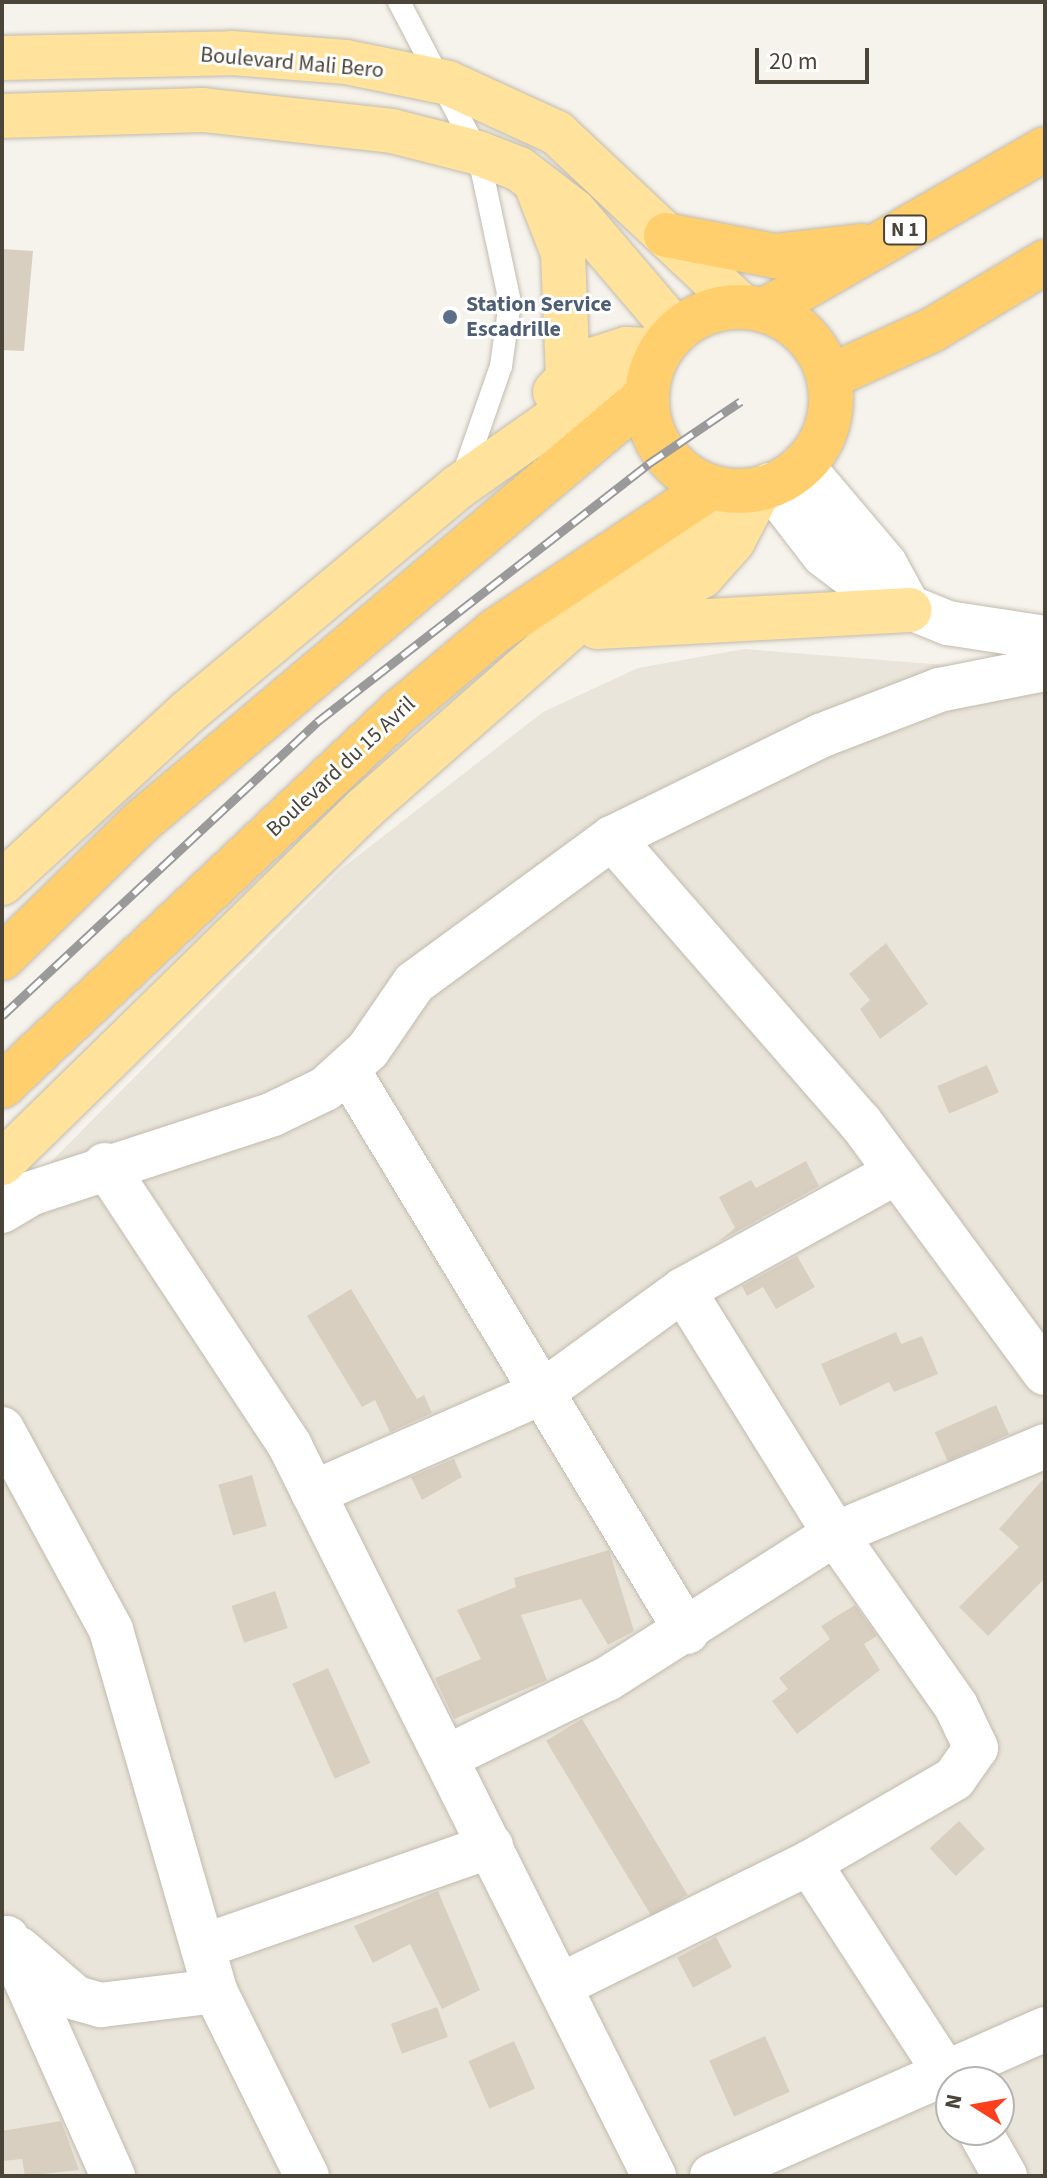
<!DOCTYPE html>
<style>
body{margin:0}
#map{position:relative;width:1047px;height:2178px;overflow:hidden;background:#f6f3ec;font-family:"Source Sans 3",sans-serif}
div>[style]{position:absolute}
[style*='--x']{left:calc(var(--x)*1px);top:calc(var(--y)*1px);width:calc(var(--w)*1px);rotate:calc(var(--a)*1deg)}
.residential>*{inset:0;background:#eae5da}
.building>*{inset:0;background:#d8cfc1;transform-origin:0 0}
.roads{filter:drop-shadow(0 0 2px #c2bbae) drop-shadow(0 0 2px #c2bbae)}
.lane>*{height:22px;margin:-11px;padding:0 11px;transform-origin:11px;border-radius:11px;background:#fff}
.street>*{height:44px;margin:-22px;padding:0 22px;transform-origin:22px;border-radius:22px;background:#fff}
.primary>*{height:44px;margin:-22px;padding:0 22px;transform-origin:22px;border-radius:22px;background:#ffe39c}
.highway>*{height:44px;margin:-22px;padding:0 22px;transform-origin:22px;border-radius:22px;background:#ffcf6e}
.highway>.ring{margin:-22px;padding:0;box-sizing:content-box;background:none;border:44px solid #ffcf6e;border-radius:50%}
.rail>*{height:9px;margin-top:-4.5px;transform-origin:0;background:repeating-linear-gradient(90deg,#fff 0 18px,#9a9a9a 0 36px);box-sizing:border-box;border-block:2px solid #9a9a9a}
.dots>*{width:22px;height:22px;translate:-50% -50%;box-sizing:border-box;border:4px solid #fff;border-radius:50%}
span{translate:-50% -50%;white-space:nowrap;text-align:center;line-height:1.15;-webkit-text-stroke:6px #fff;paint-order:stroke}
.shield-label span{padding:2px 6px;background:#fff;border:2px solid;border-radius:6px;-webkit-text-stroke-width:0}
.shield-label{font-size:20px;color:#4b4439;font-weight:700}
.street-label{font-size:22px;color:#4b4439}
.service-label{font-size:22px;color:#4e5e75;font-weight:700}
.left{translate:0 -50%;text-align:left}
.frame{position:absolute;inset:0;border:4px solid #4b4439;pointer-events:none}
.north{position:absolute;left:935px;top:2066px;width:80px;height:80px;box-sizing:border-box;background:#fff;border:2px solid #b7b4b0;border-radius:50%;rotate:281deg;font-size:22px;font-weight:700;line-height:32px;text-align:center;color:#4b4439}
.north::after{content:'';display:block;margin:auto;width:28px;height:36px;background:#fc3f1d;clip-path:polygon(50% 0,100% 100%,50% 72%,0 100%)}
.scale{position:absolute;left:755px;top:48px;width:114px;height:36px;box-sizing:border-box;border:4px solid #4b4439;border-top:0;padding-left:10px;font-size:24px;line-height:28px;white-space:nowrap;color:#4b4439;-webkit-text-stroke:6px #fff;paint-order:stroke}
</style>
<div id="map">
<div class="residential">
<i style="clip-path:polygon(evenodd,744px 649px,1045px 673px,1045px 2176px,2px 2176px,2px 1211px,341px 869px,543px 712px,638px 668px,744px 649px,951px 2082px,999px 2082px,999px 2130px,951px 2130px,951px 2082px)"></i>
</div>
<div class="building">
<i style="clip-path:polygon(2px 249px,33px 251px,24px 351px,2px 350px)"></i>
<i style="clip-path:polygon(886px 943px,928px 1004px,880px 1039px,860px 1009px,870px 1000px,849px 974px)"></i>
<i style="left:987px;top:1065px;width:30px;height:54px;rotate:67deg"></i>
<i style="clip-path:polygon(806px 1161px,819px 1186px,718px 1242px,735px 1228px,719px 1197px,751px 1180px,756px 1188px)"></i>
<i style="clip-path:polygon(797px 1256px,815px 1287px,776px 1309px,763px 1287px,747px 1296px,742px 1286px)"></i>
<i style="clip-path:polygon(351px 1289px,417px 1399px,424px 1395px,432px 1413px,390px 1432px,375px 1400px,362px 1407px,307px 1316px)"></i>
<i style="clip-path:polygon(896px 1332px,901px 1344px,922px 1336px,938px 1374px,894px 1392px,889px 1382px,840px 1406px,821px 1364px)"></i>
<i style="left:996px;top:1405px;width:32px;height:67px;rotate:66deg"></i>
<i style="clip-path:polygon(454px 1459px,462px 1477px,422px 1500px,411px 1477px)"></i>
<i style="left:252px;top:1475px;width:53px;height:35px;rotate:74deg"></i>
<i style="clip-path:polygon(1045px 1477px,1045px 1578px,988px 1636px,959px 1607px,1019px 1547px,999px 1529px)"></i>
<i style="clip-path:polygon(609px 1550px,634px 1631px,608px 1645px,581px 1599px,521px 1615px,547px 1680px,454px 1719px,435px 1678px,481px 1659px,457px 1610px,516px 1587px,514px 1578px)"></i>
<i style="left:275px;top:1591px;width:39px;height:46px;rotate:71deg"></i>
<i style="clip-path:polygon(855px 1605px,877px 1636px,864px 1644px,880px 1670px,797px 1734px,772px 1701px,788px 1689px,779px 1678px,830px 1639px,821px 1626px)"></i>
<i style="left:328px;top:1668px;width:104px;height:39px;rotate:66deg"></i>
<i style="left:582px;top:1719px;width:205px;height:42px;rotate:59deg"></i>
<i style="left:959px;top:1821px;width:38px;height:40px;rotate:47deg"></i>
<i style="clip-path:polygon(438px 1891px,480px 1990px,442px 2009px,410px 1944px,373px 1963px,354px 1926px)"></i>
<i style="left:716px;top:1937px;width:34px;height:44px;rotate:62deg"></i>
<i style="left:437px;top:2007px;width:32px;height:49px;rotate:70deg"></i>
<i style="left:765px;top:2036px;width:61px;height:61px;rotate:66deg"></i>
<i style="left:514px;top:2041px;width:52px;height:50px;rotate:66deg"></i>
<i style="clip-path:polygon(61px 2121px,79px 2170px,25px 2176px,22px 2159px,2px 2161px,2px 2131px)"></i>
</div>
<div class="roads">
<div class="lane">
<i style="--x:399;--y:2;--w:170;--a:62.4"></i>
<i style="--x:478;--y:153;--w:152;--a:77.9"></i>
<i style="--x:510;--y:302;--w:65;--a:98"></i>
<i style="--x:501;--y:366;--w:115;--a:109.2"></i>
</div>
<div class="street">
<i style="--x:802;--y:466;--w:128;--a:49.7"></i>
<i style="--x:885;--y:564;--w:52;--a:61.5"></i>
<i style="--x:770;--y:485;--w:88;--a:52.4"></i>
<i style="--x:824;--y:555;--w:63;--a:37.2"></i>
<i style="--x:874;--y:593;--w:80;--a:22.1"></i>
<i style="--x:948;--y:623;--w:98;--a:8.8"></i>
<i style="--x:612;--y:838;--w:377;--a:48.9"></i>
<i style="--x:860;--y:1122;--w:312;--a:53.6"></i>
<i style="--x:349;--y:1072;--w:654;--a:58.89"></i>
<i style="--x:105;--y:1165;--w:336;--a:56.6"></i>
<i style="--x:290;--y:1446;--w:816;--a:63.5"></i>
<i style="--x:2;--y:1211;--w:35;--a:-31"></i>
<i style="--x:32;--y:1193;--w:254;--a:-18.1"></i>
<i style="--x:273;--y:1114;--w:58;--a:-25.7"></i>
<i style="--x:325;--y:1089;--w:58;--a:-42.2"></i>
<i style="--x:368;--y:1050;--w:81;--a:-55.5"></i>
<i style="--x:414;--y:983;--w:245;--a:-36.2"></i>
<i style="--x:612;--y:838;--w:232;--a:-26.1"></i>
<i style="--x:820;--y:736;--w:128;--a:-21.1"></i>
<i style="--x:939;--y:690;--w:108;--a:-11.2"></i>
<i style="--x:2;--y:1429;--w:229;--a:61.5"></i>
<i style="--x:111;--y:1630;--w:376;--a:73.9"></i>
<i style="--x:215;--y:1991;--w:207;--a:63.6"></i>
<i style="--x:313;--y:1493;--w:249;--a:-23.7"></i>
<i style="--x:541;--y:1393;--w:175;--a:-36"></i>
<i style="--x:683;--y:1290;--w:244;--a:-28.9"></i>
<i style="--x:449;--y:1756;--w:176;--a:-26"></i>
<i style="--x:607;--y:1679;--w:270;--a:-32.5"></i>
<i style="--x:835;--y:1534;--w:228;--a:-22.7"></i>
<i style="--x:809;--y:1863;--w:261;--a:57"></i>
<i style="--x:7;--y:1938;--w:261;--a:66"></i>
<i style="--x:204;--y:1946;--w:304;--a:-19.2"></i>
<i style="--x:19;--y:1949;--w:75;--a:40.7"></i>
<i style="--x:76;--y:1998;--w:26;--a:16"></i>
<i style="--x:101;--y:2005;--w:115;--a:-7"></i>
<i style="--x:561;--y:1985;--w:276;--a:-26.2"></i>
<i style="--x:809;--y:1863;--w:168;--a:-30.1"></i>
<i style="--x:954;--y:1779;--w:38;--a:-55"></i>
<i style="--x:976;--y:1748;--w:47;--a:-115.5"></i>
<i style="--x:956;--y:1706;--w:210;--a:-125.1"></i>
<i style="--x:835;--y:1534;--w:287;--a:-121.9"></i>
<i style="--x:979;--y:2130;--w:53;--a:60.5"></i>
<i style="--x:712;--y:2176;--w:364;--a:-23.8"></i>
</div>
<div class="primary">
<i style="--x:2;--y:58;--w:230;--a:-1.2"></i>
<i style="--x:232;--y:53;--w:114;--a:4.5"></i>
<i style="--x:346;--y:62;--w:104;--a:11.6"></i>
<i style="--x:448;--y:83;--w:120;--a:24.6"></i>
<i style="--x:557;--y:133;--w:253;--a:43.2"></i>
<i style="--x:2;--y:116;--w:201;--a:-1.7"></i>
<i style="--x:203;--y:110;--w:190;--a:6.3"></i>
<i style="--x:392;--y:131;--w:89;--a:14.3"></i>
<i style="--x:478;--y:153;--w:44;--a:21.3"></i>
<i style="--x:519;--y:169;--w:69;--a:37.4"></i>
<i style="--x:574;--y:211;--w:157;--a:49.6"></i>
<i style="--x:538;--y:189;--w:69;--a:68.7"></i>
<i style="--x:563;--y:253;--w:122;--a:87.7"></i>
<i style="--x:555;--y:392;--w:40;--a:-46"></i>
<i style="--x:583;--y:363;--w:45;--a:-18"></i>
<i style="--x:626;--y:349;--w:34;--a:2"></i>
<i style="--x:620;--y:620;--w:93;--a:-28.2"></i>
<i style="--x:702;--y:576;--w:47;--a:-48.5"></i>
<i style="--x:733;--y:541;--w:59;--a:-62.6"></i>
<i style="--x:597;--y:627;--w:313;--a:-3.1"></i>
<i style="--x:2;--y:883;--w:253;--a:-42.6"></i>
<i style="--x:188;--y:712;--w:351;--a:-39.8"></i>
<i style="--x:458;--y:487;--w:115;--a:-35.1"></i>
<i style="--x:552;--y:421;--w:110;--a:-26.6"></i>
<i style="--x:2;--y:1163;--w:508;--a:-44.36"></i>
<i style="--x:365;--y:808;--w:305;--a:-41.3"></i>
<i style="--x:594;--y:607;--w:112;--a:-34.8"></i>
<i style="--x:686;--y:543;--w:72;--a:-46.1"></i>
</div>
<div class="highway">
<i style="--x:666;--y:235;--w:111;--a:10.9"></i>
<i style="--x:775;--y:256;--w:87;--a:-6.6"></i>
<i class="ring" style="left:647px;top:307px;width:140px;height:140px"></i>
<i style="--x:765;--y:310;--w:323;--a:-29.9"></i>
<i style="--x:829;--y:377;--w:113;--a:-24.5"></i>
<i style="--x:932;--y:330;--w:132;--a:-31"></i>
<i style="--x:2;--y:958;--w:196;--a:-44.4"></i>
<i style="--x:142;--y:821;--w:659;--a:-40.14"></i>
<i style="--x:2;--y:1086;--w:547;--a:-43.3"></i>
<i style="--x:400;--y:711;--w:124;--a:-40.1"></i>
<i style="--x:495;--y:631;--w:260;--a:-33.6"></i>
</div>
</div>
<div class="rail">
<i style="--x:2;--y:1016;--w:431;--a:-43"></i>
<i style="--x:317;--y:722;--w:420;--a:-37.9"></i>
<i style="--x:648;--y:464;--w:112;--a:-34.1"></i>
</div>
<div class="dots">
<i style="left:450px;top:317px;background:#5c6f8a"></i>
</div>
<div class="shield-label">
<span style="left:905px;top:230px">N 1</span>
</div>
<div class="street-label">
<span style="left:292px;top:63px;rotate:5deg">Boulevard Mali Bero</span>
<span style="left:341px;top:767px;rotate:-43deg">Boulevard du 15 Avril</span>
</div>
<div class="service-label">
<span class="left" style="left:466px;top:317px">Station Service<br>Escadrille</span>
</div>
<div class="frame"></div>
<div class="north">N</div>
<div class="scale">20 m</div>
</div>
